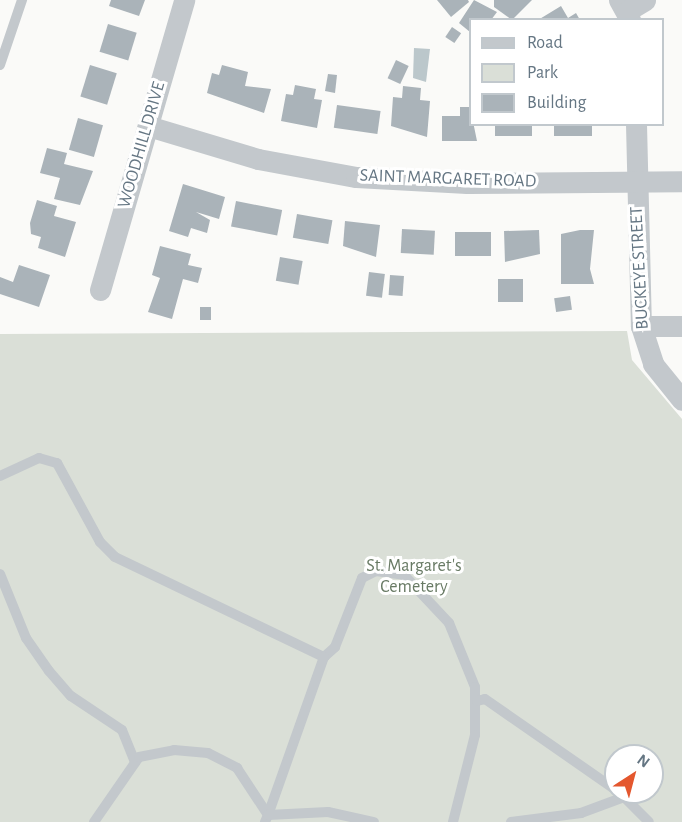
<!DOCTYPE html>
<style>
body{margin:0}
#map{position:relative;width:682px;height:822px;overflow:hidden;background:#fafaf8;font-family:"Alegreya Sans",sans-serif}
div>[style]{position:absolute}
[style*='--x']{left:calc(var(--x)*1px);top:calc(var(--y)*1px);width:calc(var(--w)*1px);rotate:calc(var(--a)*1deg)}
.green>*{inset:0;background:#dadfd7}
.water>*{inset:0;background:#bbc7cb}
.building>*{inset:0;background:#aab3b9;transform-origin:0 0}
.lane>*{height:10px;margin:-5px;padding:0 5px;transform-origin:5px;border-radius:5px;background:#c3c8cc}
.street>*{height:21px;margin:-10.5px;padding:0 10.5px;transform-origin:10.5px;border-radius:10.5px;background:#c3c8cc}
span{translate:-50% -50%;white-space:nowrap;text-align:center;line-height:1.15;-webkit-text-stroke:6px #fff;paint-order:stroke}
.street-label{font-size:18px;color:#657683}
.park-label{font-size:18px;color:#687a64}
.legend{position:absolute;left:469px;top:18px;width:195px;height:108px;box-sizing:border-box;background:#fff;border:2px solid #c1c8cd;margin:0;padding:8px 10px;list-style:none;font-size:18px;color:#657683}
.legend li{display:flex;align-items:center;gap:12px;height:30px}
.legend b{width:30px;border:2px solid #c1c8cd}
.north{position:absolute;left:604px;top:744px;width:60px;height:60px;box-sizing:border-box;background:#fff;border:2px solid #c1c8cd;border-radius:50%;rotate:36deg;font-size:16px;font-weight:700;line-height:24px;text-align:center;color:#657683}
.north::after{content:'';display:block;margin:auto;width:21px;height:27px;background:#e4572e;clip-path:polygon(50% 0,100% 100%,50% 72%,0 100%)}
</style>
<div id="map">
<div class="green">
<i style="clip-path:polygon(evenodd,627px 331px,632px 360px,682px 419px,682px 822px,0 822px,0 334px,627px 331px,616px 756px,652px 756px,652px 792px,616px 792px,616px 756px)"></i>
</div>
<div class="water">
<i style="clip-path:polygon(414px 48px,430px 49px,426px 82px,413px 78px)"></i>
</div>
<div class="building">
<i style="clip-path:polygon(111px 0,145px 0,139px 16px,109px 6px)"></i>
<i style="clip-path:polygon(437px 0,468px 0,469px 2px,451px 17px)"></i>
<i style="clip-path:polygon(474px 0,497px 12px,491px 20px,470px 20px,470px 32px,459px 23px)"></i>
<i style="clip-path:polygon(494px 0,532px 0,512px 20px,494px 7px)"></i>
<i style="clip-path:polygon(561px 6px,568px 18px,576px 13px,580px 20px,538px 20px)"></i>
<i style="left:108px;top:24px;width:30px;height:29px;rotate:17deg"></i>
<i style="left:452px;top:27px;width:11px;height:12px;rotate:34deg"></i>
<i style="left:396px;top:60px;width:14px;height:20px;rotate:25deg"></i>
<i style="left:90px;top:65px;width:28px;height:33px;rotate:17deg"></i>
<i style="clip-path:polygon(222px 65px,248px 72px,245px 86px,271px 89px,264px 113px,207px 93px,212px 73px,219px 75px)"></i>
<i style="clip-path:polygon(328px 74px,337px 75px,335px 93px,325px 91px)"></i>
<i style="clip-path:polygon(295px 85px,316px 89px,314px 99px,322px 100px,317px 128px,281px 121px,286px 94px,293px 95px)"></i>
<i style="clip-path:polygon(403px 86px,421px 88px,420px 100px,430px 101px,427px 137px,391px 126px,393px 97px,402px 98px)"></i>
<i style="left:337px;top:105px;width:44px;height:23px;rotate:8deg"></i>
<i style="clip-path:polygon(460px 107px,470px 107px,477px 141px,442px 141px,442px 116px,460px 116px)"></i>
<i style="left:78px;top:118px;width:26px;height:33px;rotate:16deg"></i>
<i style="left:495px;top:124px;width:37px;height:12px"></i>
<i style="left:554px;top:124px;width:38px;height:12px"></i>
<i style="clip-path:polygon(47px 148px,67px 153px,64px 164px,93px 171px,80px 205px,54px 199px,60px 178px,40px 173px)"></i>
<i style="clip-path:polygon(183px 184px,225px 197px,219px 219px,196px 212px,210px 220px,207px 233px,191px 228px,188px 237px,169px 231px)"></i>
<i style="clip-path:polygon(37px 200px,57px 206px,54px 216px,76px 222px,65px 257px,38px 248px,41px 237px,31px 234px,30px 223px)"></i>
<i style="left:236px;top:201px;width:47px;height:26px;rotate:11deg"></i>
<i style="left:297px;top:214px;width:36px;height:24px;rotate:10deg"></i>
<i style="clip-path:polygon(345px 221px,380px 225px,376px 257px,343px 246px)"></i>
<i style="left:402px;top:229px;width:33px;height:24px;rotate:3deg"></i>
<i style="clip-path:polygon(539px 230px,540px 254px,505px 262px,504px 231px)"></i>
<i style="clip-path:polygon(580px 230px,594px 230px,590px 269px,594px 284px,561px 284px,561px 234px)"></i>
<i style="left:455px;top:232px;width:36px;height:24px"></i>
<i style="clip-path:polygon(160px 246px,191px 254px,188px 265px,202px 268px,198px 283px,183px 279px,172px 319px,148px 312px,160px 278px,152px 275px)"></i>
<i style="left:280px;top:257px;width:23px;height:24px;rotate:10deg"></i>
<i style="clip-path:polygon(19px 265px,50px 275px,39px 307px,0 294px,0 277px,13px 282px)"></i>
<i style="left:369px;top:272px;width:16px;height:24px;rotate:7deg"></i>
<i style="left:390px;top:275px;width:14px;height:20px;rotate:4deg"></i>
<i style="left:498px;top:279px;width:25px;height:23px"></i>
<i style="left:570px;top:296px;width:14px;height:16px;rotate:82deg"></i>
<i style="left:200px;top:307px;width:11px;height:13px"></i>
</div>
<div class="lane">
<i style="--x:0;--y:65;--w:69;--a:-71.3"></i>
<i style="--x:0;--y:476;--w:43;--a:-24.8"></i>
<i style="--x:39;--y:458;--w:19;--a:16"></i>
<i style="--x:57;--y:463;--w:90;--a:61.4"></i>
<i style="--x:100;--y:542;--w:21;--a:45"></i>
<i style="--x:115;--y:557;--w:232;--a:25.6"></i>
<i style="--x:324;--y:657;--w:15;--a:-42"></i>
<i style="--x:335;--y:647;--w:74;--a:-68.6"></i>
<i style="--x:362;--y:578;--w:16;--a:-27"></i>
<i style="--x:376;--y:571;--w:28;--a:8"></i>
<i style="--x:404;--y:575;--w:66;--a:46.8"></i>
<i style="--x:449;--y:623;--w:69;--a:67.9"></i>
<i style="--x:475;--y:687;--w:48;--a:90"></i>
<i style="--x:475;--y:735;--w:90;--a:104.2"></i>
<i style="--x:0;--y:574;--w:69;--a:67.9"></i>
<i style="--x:26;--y:638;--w:40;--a:55.1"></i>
<i style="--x:49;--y:671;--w:33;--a:49"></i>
<i style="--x:71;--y:696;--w:61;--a:33.7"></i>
<i style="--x:122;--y:730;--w:35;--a:68"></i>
<i style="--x:477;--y:701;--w:8;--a:-14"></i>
<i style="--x:485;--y:699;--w:160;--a:34.8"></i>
<i style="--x:94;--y:822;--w:79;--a:-55.3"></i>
<i style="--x:139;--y:757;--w:36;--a:-11"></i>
<i style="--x:174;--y:750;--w:34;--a:5"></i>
<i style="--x:208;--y:753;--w:33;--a:27"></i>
<i style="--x:237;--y:768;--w:56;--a:56.6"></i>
<i style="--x:268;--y:815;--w:168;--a:-70.5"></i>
<i style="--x:265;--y:822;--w:8;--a:-67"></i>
<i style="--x:268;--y:815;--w:60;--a:-2.9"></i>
<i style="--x:328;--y:812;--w:47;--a:12.3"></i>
<i style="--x:511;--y:822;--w:71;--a:-7.3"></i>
<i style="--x:581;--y:813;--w:46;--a:-20.4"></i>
<i style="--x:624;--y:797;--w:35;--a:45"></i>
</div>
<div class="street">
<i style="--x:619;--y:0;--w:23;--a:61"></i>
<i style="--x:627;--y:11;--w:21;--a:-31"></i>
<i style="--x:636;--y:124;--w:202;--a:88.6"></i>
<i style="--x:641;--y:326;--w:40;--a:72"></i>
<i style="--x:653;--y:364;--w:46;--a:51.1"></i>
<i style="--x:148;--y:126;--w:115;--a:16.7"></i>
<i style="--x:258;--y:159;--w:100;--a:10.4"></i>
<i style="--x:356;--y:177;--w:111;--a:3.1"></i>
<i style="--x:467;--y:183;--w:215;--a:-0.5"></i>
<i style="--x:100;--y:290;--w:302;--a:-73.8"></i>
<i style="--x:641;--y:326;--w:41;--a:0"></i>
</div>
<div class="street-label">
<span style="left:142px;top:145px;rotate:-74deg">WOODHILL DRIVE</span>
<span style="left:448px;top:179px;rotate:2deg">SAINT MARGARET ROAD</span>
<span style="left:640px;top:268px;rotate:-93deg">BUCKEYE STREET</span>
</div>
<div class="park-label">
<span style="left:414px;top:577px">St. Margaret's<br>Cemetery</span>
</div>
<ul class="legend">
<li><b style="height:8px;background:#c3c8cc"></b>Road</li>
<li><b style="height:16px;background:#dadfd7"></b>Park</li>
<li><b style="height:16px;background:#aab3b9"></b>Building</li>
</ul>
<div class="north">N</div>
</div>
